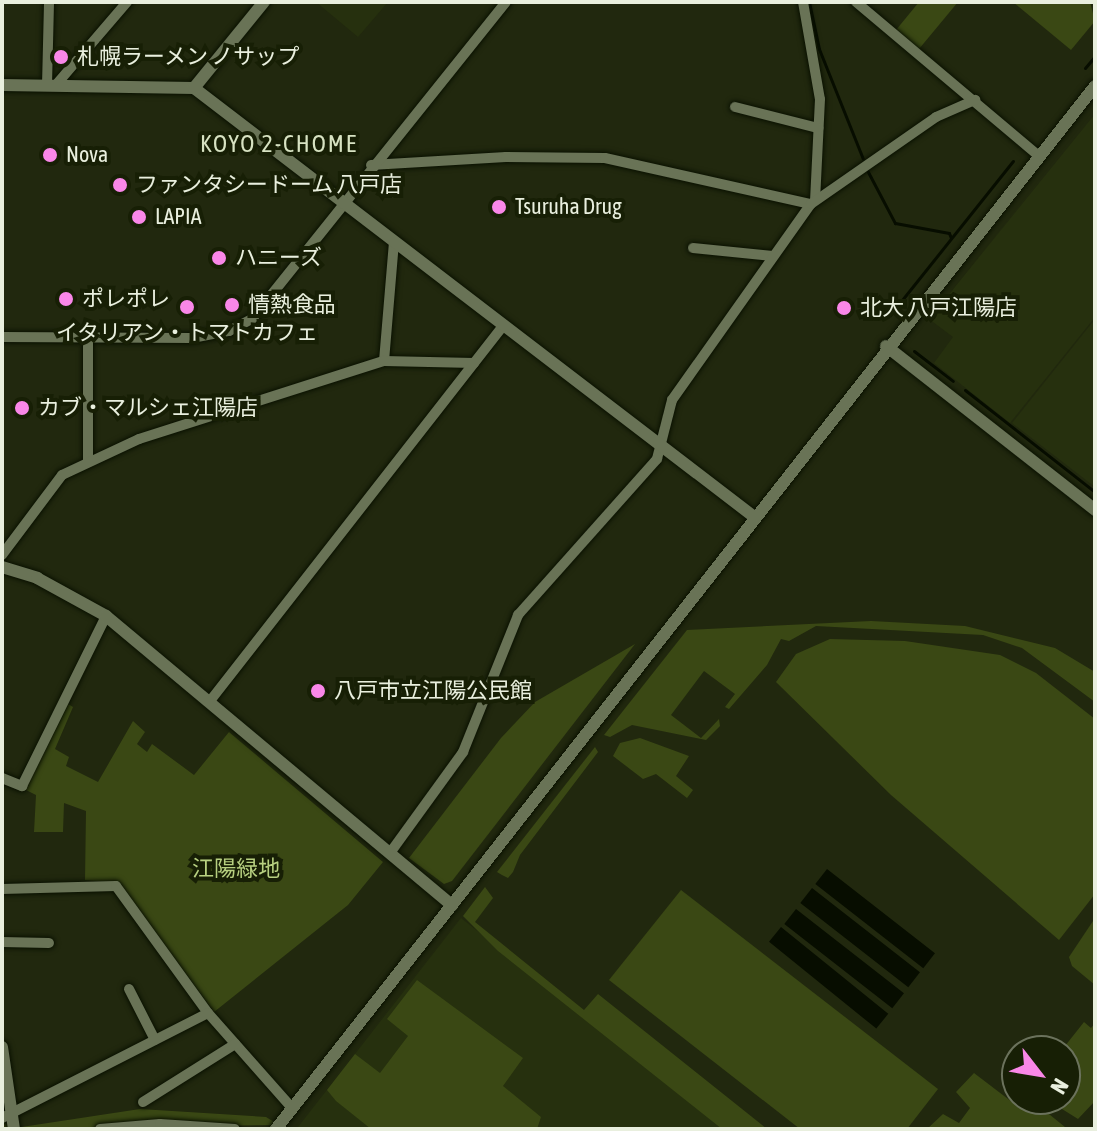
<!DOCTYPE html>
<meta charset="utf-8">
<style>
body{margin:0}
#map{position:relative;width:1097px;height:1131px;overflow:hidden;background:#21280e;font-family:"Asap Condensed","Noto Sans JP",sans-serif}
div>[style]{position:absolute}
[style*='--x']{left:calc(var(--x)*1px);top:calc(var(--y)*1px);width:calc(var(--w)*1px);rotate:calc(var(--a)*1deg)}
.built>*{inset:0;background:#26300e}
.green>*{inset:0;background:#3a4814}
.water>*{inset:0;background:#070d00;transform-origin:0 0}
.stream>*{height:3px;margin:-1.5px;padding:0 1.5px;transform-origin:1.5px;border-radius:1.5px;background:#070d00}
.roads{filter:drop-shadow(0 0 2px #0a1100) drop-shadow(0 0 2px #0a1100)}
.minor>*{height:10px;margin:-5px;padding:0 5px;transform-origin:5px;border-radius:5px;background:#697356}
.tertiary>*{height:12px;margin:-6px;padding:0 6px;transform-origin:6px;border-radius:6px;background:#697356}
.dots>*{width:22px;height:22px;translate:-50% -50%;box-sizing:border-box;border:4px solid #171f05;border-radius:50%}
span{translate:-50% -50%;white-space:nowrap;text-align:center;line-height:1.15;-webkit-text-stroke:8px #171f05;paint-order:stroke}
.poi-label{font-size:22px;color:#e9efde}
.left{translate:0 -50%;text-align:left}
.park-label{font-size:22px;color:#b7d080}
.neighbourhood-label{font-size:24px;color:#d7e2c2;letter-spacing:2px}
.frame{position:absolute;inset:0;border:4px solid #e9efde;pointer-events:none}
.north{position:absolute;left:1001px;top:1035px;width:80px;height:80px;box-sizing:border-box;background:#171f05;border:2px solid #6b725c;border-radius:50%;rotate:121deg;font-size:22px;font-weight:700;line-height:32px;text-align:center;color:#e9efde}
.north::after{content:'';display:block;margin:auto;width:28px;height:36px;background:#f987e8;clip-path:polygon(50% 0,100% 100%,50% 72%,0 100%)}
</style>
<div id="map">
<div class="built">
<i style="clip-path:polygon(316px 2px,388px 2px,358px 37px)"></i>
<i style="clip-path:polygon(1095px 114px,1095px 317px,1010px 423px,934px 363px,953px 337px,929px 319px)"></i>
<i style="clip-path:polygon(1095px 319px,1095px 487px,1012px 423px)"></i>
<i style="clip-path:polygon(461px 918px,727px 1129px,298px 1127px)"></i>
</div>
<div class="green">
<i style="clip-path:polygon(919px 2px,958px 2px,919px 49px,896px 30px)"></i>
<i style="clip-path:polygon(1013px 2px,1090px 2px,1095px 21px,1071px 50px)"></i>
<i style="clip-path:polygon(871px 621px,965px 626px,1055px 648px,1095px 672px,1095px 702px,1022px 648px,983px 635px,816px 626px,789px 641px,781px 639px,767px 665px,729px 709px,725px 707px,735px 694px,704px 671px,671px 715px,701px 738px,719px 719px,720px 726px,706px 740px,632px 725px,610px 737px,604px 735px,687px 630px)"></i>
<i style="clip-path:polygon(830px 639px,905px 641px,1000px 655px,1036px 673px,1095px 719px,1095px 894px,1059px 940px,891px 795px,776px 682px,796px 654px)"></i>
<i style="clip-path:polygon(635px 644px,452px 881px,444px 884px,409px 858px,501px 738px,535px 702px)"></i>
<i style="clip-path:polygon(65px 702px,73px 707px,55px 749px,69px 757px,66px 766px,98px 782px,133px 721px,145px 732px,137px 744px,147px 752px,152px 744px,194px 775px,229px 732px,383px 862px,348px 905px,214px 1012px,119px 883px,85px 880px,86px 811px,64px 803px,63px 832px,34px 832px,36px 795px,24px 789px)"></i>
<i style="clip-path:polygon(640px 738px,689px 756px,676px 776px,693px 790px,687px 798px,656px 774px,643px 779px,613px 756px,620px 743px)"></i>
<i style="clip-path:polygon(595px 747px,598px 752px,520px 855px,513px 872px,508px 878px,502px 875px,497px 872px)"></i>
<i style="clip-path:polygon(485px 887px,493px 898px,475px 922px,584px 1010px,598px 994px,767px 1129px,722px 1129px,498px 951px,463px 916px)"></i>
<i style="clip-path:polygon(681px 890px,938px 1089px,907px 1129px,800px 1129px,609px 980px)"></i>
<i style="clip-path:polygon(1095px 918px,1095px 985px,1072px 966px,1069px 957px)"></i>
<i style="clip-path:polygon(417px 980px,523px 1058px,503px 1086px,541px 1117px,537px 1129px,371px 1129px,336px 1101px,327px 1090px,355px 1054px,380px 1073px,408px 1036px,387px 1019px)"></i>
<i style="clip-path:polygon(1084px 1022px,1091px 1028px,1095px 1023px,1095px 1101px,1078px 1119px,1046px 1099px,1065px 1099px,1061px 1051px)"></i>
<i style="clip-path:polygon(974px 1073px,1012px 1102px,1023px 1108px,1039px 1106px,1065px 1127px,927px 1129px,943px 1114px,959px 1123px,970px 1108px,956px 1092px)"></i>
<i style="clip-path:polygon(140px 1109px,266px 1117px,279px 1125px,2px 1129px,2px 1118px,12px 1113px,15px 1128px)"></i>
</div>
<div class="water">
<i style="left:827px;top:869px;width:137px;height:19px;rotate:38deg"></i>
<i style="left:812px;top:888px;width:137px;height:19px;rotate:38deg"></i>
<i style="left:796px;top:909px;width:137px;height:19px;rotate:38deg"></i>
<i style="left:781px;top:927px;width:138px;height:19px;rotate:39deg"></i>
</div>
<div class="stream">
<i style="--x:809;--y:2;--w:48;--a:78"></i>
<i style="--x:819;--y:49;--w:118;--a:68.2"></i>
<i style="--x:1085;--y:68;--w:16;--a:-50"></i>
<i style="--x:867;--y:170;--w:60;--a:62.2"></i>
<i style="--x:895;--y:223;--w:55;--a:10.5"></i>
<i style="--x:949;--y:233;--w:5;--a:68"></i>
<i style="--x:890;--y:315;--w:197;--a:-51.4"></i>
<i style="--x:914;--y:351;--w:49;--a:37.6"></i>
<i style="--x:965;--y:390;--w:165;--a:38.1"></i>
</div>
<div class="roads">
<div class="minor">
<i style="--x:803;--y:2;--w:98;--a:80.1"></i>
<i style="--x:820;--y:99;--w:101;--a:92.8"></i>
<i style="--x:856;--y:2;--w:238;--a:40.1"></i>
<i style="--x:47;--y:85;--w:83;--a:-88.6"></i>
<i style="--x:55;--y:86;--w:111;--a:-49.4"></i>
<i style="--x:735;--y:107;--w:86;--a:14.2"></i>
<i style="--x:371;--y:165;--w:135;--a:-3.4"></i>
<i style="--x:506;--y:157;--w:99;--a:0.6"></i>
<i style="--x:605;--y:158;--w:211;--a:12.6"></i>
<i style="--x:693;--y:248;--w:80;--a:5.7"></i>
<i style="--x:2;--y:337;--w:190;--a:0.3"></i>
<i style="--x:192;--y:338;--w:38;--a:-11"></i>
<i style="--x:229;--y:331;--w:26;--a:-28"></i>
<i style="--x:252;--y:319;--w:406;--a:-51.3"></i>
<i style="--x:384;--y:361;--w:120;--a:-85.2"></i>
<i style="--x:88;--y:460;--w:124;--a:-90"></i>
<i style="--x:2;--y:555;--w:100;--a:-53.1"></i>
<i style="--x:62;--y:475;--w:85;--a:-25.1"></i>
<i style="--x:139;--y:439;--w:257;--a:-17.7"></i>
<i style="--x:384;--y:361;--w:90;--a:1.3"></i>
<i style="--x:210;--y:701;--w:476;--a:-52"></i>
<i style="--x:2;--y:778;--w:22;--a:22"></i>
<i style="--x:22;--y:786;--w:190;--a:-63.7"></i>
<i style="--x:390;--y:853;--w:125;--a:-54.1"></i>
<i style="--x:463;--y:752;--w:148;--a:-68.1"></i>
<i style="--x:518;--y:615;--w:209;--a:-48.3"></i>
<i style="--x:657;--y:459;--w:61;--a:-75.7"></i>
<i style="--x:672;--y:400;--w:240;--a:-54.7"></i>
<i style="--x:811;--y:204;--w:152;--a:-34.8"></i>
<i style="--x:936;--y:117;--w:43;--a:-23.6"></i>
<i style="--x:2;--y:889;--w:114;--a:-1.5"></i>
<i style="--x:116;--y:886;--w:157;--a:54.1"></i>
<i style="--x:208;--y:1013;--w:127;--a:48.5"></i>
<i style="--x:2;--y:942;--w:47;--a:1.2"></i>
<i style="--x:129;--y:989;--w:57;--a:63"></i>
<i style="--x:143;--y:1102;--w:109;--a:-32.2"></i>
<i style="--x:2;--y:1118;--w:231;--a:-27"></i>
<i style="--x:100;--y:1129;--w:60;--a:-4.8"></i>
<i style="--x:160;--y:1124;--w:75;--a:3.8"></i>
</div>
<div class="tertiary">
<i style="--x:2;--y:85;--w:192;--a:0.9"></i>
<i style="--x:194;--y:88;--w:704;--a:37.44"></i>
<i style="--x:194;--y:88;--w:111;--a:-50.9"></i>
<i style="--x:886;--y:346;--w:266;--a:38.1"></i>
<i style="--x:2;--y:567;--w:37;--a:17"></i>
<i style="--x:37;--y:578;--w:79;--a:28.8"></i>
<i style="--x:106;--y:616;--w:451;--a:39.9"></i>
<i style="--x:2;--y:1047;--w:83;--a:81.7"></i>
<i style="--x:276;--y:1129;--w:1326;--a:-51.86"></i>
</div>
</div>
<div class="dots">
<i style="left:61px;top:57px;background:#f987e8"></i>
<i style="left:50px;top:155px;background:#f987e8"></i>
<i style="left:120px;top:185px;background:#f987e8"></i>
<i style="left:499px;top:207px;background:#f987e8"></i>
<i style="left:139px;top:217px;background:#f987e8"></i>
<i style="left:219px;top:258px;background:#f987e8"></i>
<i style="left:66px;top:299px;background:#f987e8"></i>
<i style="left:232px;top:305px;background:#f987e8"></i>
<i style="left:187px;top:307px;background:#f987e8"></i>
<i style="left:844px;top:308px;background:#f987e8"></i>
<i style="left:22px;top:408px;background:#f987e8"></i>
<i style="left:318px;top:691px;background:#f987e8"></i>
</div>
<div class="poi-label">
<span class="left" style="left:77px;top:57px">札幌ラーメン ノサップ</span>
<span class="left" style="left:66px;top:155px">Nova</span>
<span class="left" style="left:136px;top:185px">ファンタシードーム 八戸店</span>
<span class="left" style="left:515px;top:207px">Tsuruha Drug</span>
<span class="left" style="left:155px;top:217px">LAPIA</span>
<span class="left" style="left:235px;top:258px">ハニーズ</span>
<span class="left" style="left:82px;top:299px">ポレポレ</span>
<span class="left" style="left:248px;top:305px">情熱食品</span>
<span class="left" style="left:860px;top:308px">北大 八戸江陽店</span>
<span style="left:187px;top:333px">イタリアン・トマトカフェ</span>
<span class="left" style="left:38px;top:408px">カブ・マルシェ江陽店</span>
<span class="left" style="left:334px;top:691px">八戸市立江陽公民館</span>
</div>
<div class="park-label">
<span style="left:236px;top:869px">江陽緑地</span>
</div>
<div class="neighbourhood-label">
<span style="left:279px;top:144px">KOYO 2-CHOME</span>
</div>
<div class="frame"></div>
<div class="north">N</div>
</div>
